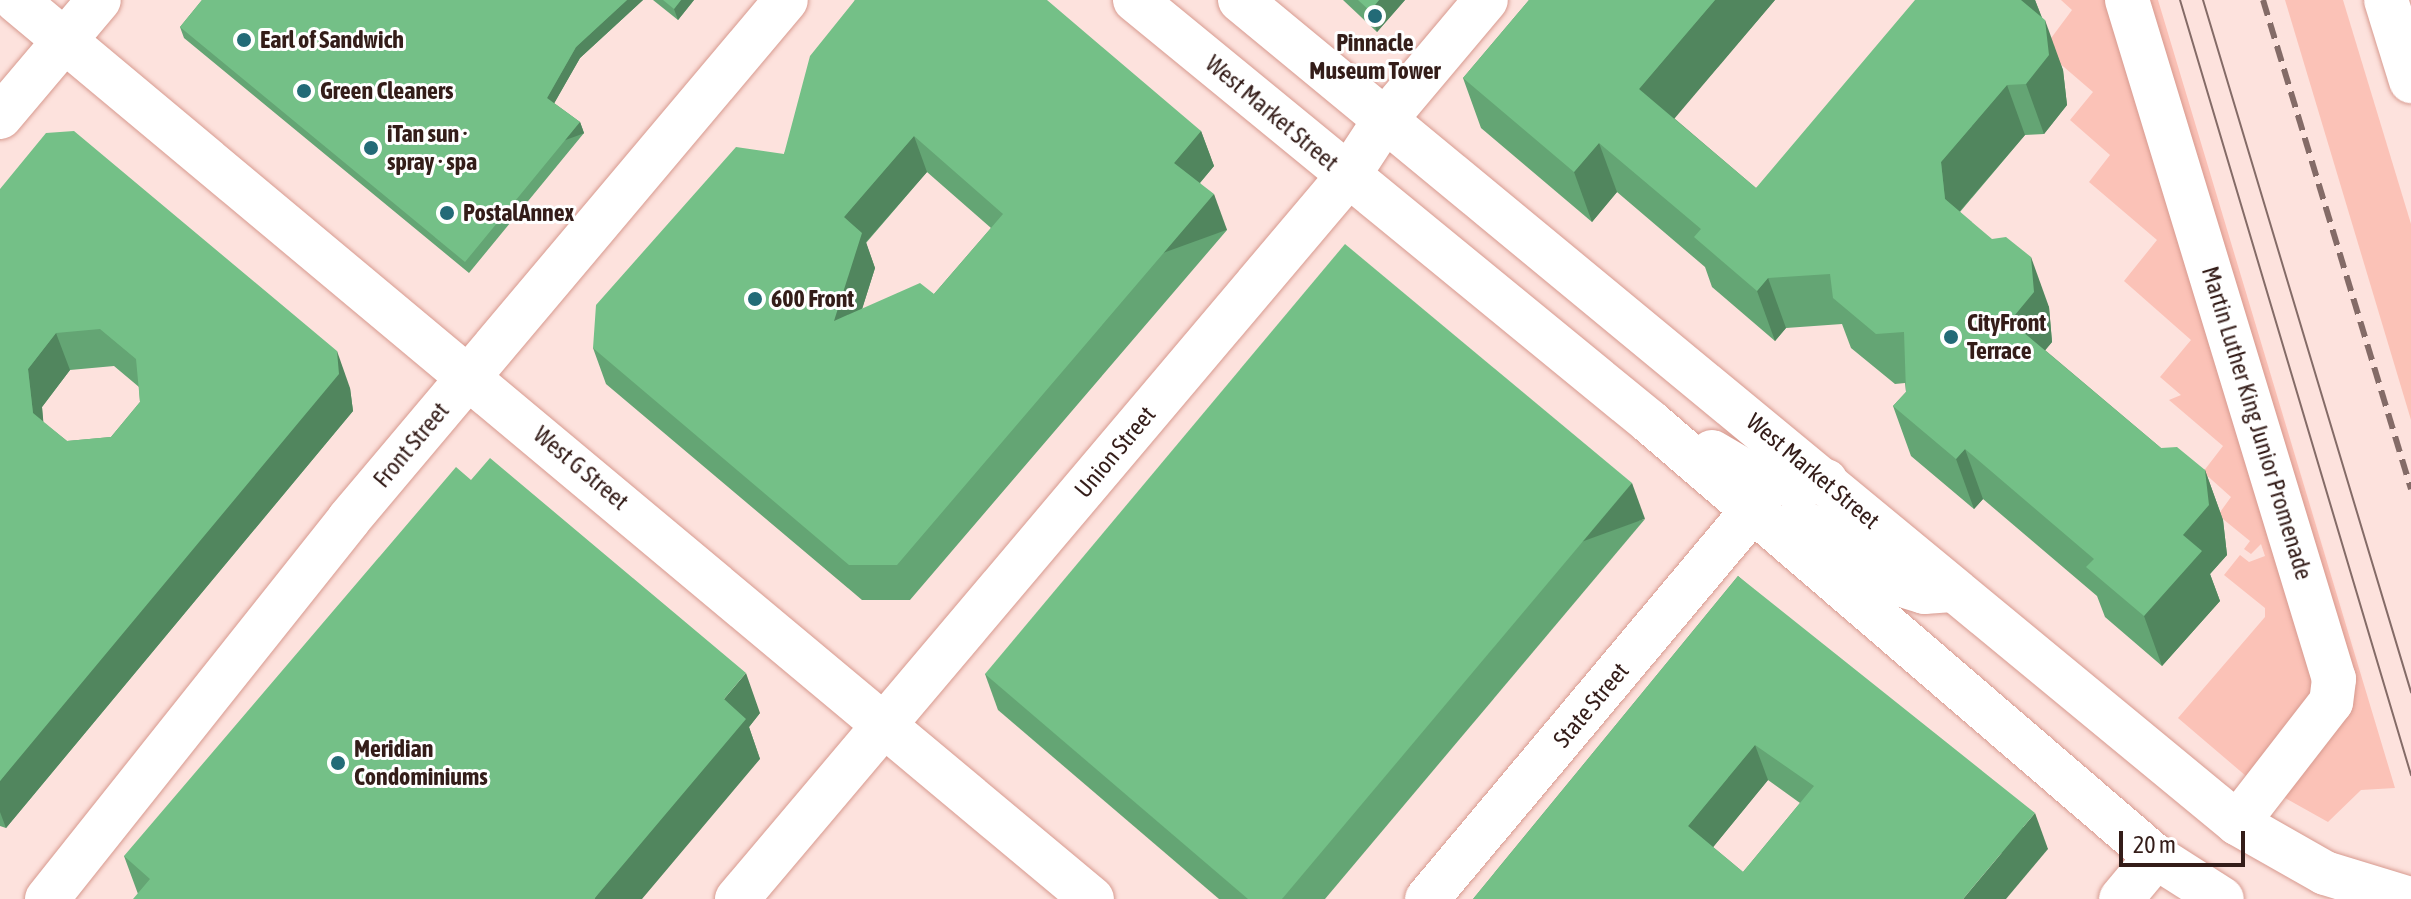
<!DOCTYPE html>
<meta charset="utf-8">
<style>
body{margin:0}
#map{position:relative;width:2411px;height:899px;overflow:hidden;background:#fde2dd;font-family:"Asap Condensed",sans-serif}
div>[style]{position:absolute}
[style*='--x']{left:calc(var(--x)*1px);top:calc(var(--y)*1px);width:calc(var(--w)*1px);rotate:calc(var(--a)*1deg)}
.green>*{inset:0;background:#fbc2b7}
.roads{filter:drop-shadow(0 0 2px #d79a8f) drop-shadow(0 0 2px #d79a8f)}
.minor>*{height:44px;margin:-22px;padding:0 22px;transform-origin:22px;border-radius:22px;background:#fff}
.major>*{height:44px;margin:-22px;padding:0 22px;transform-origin:22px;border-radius:22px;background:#fff}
.tram>*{height:2px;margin:-1px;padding:0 1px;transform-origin:1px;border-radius:1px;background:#846b67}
.rail>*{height:6px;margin-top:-3px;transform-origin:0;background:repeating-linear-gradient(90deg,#846b67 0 16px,transparent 0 24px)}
.wall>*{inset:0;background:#64a574}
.shaded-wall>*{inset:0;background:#51865e;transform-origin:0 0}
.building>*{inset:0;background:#74c087}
.dots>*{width:22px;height:22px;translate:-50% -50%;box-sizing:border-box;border:4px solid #fff;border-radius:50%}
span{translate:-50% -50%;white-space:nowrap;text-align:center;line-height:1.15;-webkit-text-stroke:6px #fff;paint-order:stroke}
.poi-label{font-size:24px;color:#341d19;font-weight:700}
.left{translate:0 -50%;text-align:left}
.street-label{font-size:24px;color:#341d19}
.scale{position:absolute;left:2119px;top:831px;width:126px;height:36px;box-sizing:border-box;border:4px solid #341d19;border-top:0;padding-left:10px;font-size:24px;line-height:28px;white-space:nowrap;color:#341d19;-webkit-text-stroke:6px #fff;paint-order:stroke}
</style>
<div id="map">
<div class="green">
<i style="clip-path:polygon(2061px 0,2158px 0,2395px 788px,2361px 790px,2328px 822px,2246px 776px,2178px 718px,2265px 617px,2265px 608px,2224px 575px,2240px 555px,2249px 562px,2265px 556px,2261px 544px,2251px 554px,2244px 549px,2250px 541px,2218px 515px,2231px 497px,2203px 472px,2223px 446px,2169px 400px,2181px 395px,2160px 377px,2191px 340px,2124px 281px,2157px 240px,2089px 182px,2110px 155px,2070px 120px,2093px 92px,2043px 49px,2072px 10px)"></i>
<i style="clip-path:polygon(2285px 0,2343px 0,2411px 224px,2411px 420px)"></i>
</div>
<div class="roads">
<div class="minor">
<i style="--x:2127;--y:0;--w:710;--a:73.05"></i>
<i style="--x:2334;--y:679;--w:23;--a:97"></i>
<i style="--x:2331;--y:702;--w:153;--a:127.8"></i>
<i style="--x:737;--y:899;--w:947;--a:-49.8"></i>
<i style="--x:1348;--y:176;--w:66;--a:-56.8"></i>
<i style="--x:1384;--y:121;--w:158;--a:-49.9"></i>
<i style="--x:1427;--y:899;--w:508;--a:-50.04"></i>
<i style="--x:2121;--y:899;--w:55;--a:-50.2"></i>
</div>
<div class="major">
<i style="--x:16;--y:0;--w:1402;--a:39.88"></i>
<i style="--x:1135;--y:0;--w:666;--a:39.33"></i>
<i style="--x:1650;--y:422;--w:667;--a:40.69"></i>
<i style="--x:2156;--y:857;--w:78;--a:32.5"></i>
<i style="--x:1240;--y:0;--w:1293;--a:39.54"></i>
<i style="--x:2237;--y:823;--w:101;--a:29.6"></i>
<i style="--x:2325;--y:873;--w:89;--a:17"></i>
<i style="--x:2386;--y:0;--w:85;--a:72.8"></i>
<i style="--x:0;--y:117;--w:153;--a:-49.8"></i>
<i style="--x:1712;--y:452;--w:50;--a:30.2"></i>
<i style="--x:1755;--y:477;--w:39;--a:13"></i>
<i style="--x:1793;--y:486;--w:33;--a:-9"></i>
<i style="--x:1798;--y:521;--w:31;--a:22"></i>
<i style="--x:1827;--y:533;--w:81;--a:37"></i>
<i style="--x:1892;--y:582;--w:34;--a:17"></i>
<i style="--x:1924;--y:592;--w:28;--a:-4"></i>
<i style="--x:47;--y:899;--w:485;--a:-51.5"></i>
<i style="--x:349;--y:519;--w:678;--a:-49.9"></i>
</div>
</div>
<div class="tram">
<i style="--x:2180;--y:0;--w:809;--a:73.4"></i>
<i style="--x:2203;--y:0;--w:723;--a:73.27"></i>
</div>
<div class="rail">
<i style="--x:2263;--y:0;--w:511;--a:73.16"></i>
</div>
<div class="wall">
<i style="clip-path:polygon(202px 0,643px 0,580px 58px,554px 103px,580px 122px,584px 133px,469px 273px,184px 38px,180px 27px)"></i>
<i style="clip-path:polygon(653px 0,694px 0,678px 20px)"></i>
<i style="clip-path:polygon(evenodd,855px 0,1201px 131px,1214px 166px,1200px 183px,1227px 230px,910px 600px,862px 600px,606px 384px,593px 348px,784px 154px,855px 0,927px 172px,991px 228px,934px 294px,862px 309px,875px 268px,866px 243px,927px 172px)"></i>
<i style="clip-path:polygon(1343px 0,1405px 0,1377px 32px)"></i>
<i style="clip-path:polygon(1529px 0,1775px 0,1674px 118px,1756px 188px,2035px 0,2063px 70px,2067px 105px,2044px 134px,2025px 135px,1960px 212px,2049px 307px,2052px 342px,2045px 350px,2161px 448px,2205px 470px,2223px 520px,2227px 555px,2210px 574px,2220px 601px,2162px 666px,2105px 617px,2097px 596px,1983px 499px,1974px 509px,1911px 456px,1893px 406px,1906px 392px,1905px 383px,1895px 384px,1851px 348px,1842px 324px,1786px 328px,1775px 341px,1712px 287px,1705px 267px,1617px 192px,1592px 222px,1481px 128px,1463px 78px)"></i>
<i style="clip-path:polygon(evenodd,0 189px,350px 388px,353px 411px,6px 828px,0 826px,0 189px,114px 366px,139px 387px,140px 402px,111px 437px,67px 441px,43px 422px,42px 407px,70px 370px,114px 366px)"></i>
<i style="clip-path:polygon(1645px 519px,1325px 899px,1219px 899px,998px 710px,985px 674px)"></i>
<i style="clip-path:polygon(evenodd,1738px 576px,2048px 849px,1473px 899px,1738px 576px,1768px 780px,1800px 803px,1743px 872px,1713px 847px,1768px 780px)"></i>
<i style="clip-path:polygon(760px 713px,749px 727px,760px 759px,138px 894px,124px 856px)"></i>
</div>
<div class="shaded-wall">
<i style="clip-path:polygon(627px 0,643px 0,580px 58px,551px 109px,547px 98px,576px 47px)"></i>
<i style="clip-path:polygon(681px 0,694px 0,678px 20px,674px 9px)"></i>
<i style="clip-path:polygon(1379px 0,1405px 0,1377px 32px,1370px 11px)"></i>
<i style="clip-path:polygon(1715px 0,1775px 0,1658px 138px,1639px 89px)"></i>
<i style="clip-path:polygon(2016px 0,2035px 0,2046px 29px)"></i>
<i style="clip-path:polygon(2045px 20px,2063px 70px,2067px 105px,2044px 134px,2026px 84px)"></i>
<i style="clip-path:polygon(2007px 85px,2025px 135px,1959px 212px,1945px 199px,1941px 162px)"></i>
<i style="left:580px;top:122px;width:12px;height:181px;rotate:70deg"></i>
<i style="clip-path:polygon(1201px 131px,1214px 166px,1187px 198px,1174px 163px)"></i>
<i style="clip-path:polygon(914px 136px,927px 172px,866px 242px,875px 268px,847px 357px,834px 321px,844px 217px)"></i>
<i style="clip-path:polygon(1599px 143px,1617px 192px,1592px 222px,1574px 172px)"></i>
<i style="left:1214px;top:194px;width:38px;height:488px;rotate:70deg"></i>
<i style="clip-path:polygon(2031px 257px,2049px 307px,2052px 342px,2029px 370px,2010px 321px)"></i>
<i style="clip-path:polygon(1768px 278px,1786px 328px,1775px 341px,1757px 291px)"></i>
<i style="clip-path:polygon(56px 333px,70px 370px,42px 407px,46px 450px,33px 413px,28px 369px)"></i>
<i style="clip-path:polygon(337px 351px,350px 388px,353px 411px,6px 828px,0 812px,0 781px)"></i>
<i style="clip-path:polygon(1965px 449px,1983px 499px,1974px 509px,1956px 459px)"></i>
<i style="clip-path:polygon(2205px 470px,2223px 520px,2227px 555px,2210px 574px,2220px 601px,2162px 666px,2144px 616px)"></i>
<i style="left:1632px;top:483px;width:38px;height:544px;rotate:70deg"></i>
<i style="clip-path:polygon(746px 673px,760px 713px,749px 727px,760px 759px,642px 899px,594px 899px,724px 699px)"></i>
<i style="clip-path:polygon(1755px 745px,1768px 780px,1701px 862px,1688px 826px)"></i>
<i style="clip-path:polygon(2035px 813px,2048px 849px,2006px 899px,1963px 899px)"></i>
</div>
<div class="building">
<i style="clip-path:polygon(202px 0,627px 0,576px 47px,547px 98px,580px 122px,465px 262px,180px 27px)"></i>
<i style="clip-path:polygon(663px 0,681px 0,674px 9px)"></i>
<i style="clip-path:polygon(evenodd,855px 0,1047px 0,1201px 131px,1174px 163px,1214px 194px,897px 565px,849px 565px,593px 348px,596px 305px,736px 147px,784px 154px,810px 56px,855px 0,914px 136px,1003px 214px,934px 294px,920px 283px,834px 321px,862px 233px,844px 217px,914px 136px)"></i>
<i style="clip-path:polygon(1358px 0,1379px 0,1370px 11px)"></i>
<i style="clip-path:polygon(1529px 0,1715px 0,1639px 89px,1756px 188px,1915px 0,2021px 0,2045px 20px,2049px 55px,2026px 84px,2007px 85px,1941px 162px,1945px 199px,1992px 239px,2006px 237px,2031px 257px,2034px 292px,2010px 321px,2161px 448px,2177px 447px,2205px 470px,2209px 505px,2183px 535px,2202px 551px,2144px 616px,2086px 567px,2094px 559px,1965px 449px,1956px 459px,1893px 406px,1906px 392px,1904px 332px,1876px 334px,1833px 298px,1830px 274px,1768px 278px,1757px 291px,1694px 237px,1701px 229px,1599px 143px,1574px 172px,1463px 78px)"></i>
<i style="clip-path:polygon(evenodd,74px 131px,337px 351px,339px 374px,0 781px,0 189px,46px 133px,74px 131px,100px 329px,136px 359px,140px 402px,111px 437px,67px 441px,33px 413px,28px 369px,56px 333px,100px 329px)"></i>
<i style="clip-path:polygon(1345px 244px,1632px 483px,1282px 899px,1248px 899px,985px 674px)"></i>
<i style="clip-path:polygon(490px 458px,746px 673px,724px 699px,746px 719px,594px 899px,133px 899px,150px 879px,124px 856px,456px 467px,471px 480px)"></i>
<i style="clip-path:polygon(evenodd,1738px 576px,2035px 813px,1963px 899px,1473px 899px,1738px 576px,1755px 745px,1814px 786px,1743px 872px,1688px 826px,1755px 745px)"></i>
</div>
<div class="dots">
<i style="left:1375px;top:16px;background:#236b77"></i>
<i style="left:244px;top:40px;background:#236b77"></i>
<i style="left:304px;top:91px;background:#236b77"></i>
<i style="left:371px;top:148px;background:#236b77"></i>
<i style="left:447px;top:213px;background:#236b77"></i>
<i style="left:755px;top:299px;background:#236b77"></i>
<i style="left:1951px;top:337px;background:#236b77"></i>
<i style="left:338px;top:763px;background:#236b77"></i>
</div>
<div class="poi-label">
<span class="left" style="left:260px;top:40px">Earl of Sandwich</span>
<span style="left:1375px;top:57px">Pinnacle<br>Museum Tower</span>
<span class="left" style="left:320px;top:91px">Green Cleaners</span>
<span class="left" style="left:387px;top:148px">iTan sun ·<br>spray · spa</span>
<span class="left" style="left:463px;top:213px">PostalAnnex</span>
<span class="left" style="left:771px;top:299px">600 Front</span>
<span class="left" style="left:1967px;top:337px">CityFront<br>Terrace</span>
<span class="left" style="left:354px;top:763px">Meridian<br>Condominiums</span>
</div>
<div class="street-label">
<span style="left:1272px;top:113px;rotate:40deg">West Market Street</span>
<span style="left:2257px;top:423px;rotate:73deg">Martin Luther King Junior Promenade</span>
<span style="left:411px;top:445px;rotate:-50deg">Front Street</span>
<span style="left:1115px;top:452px;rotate:-50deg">Union Street</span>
<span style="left:581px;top:468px;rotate:40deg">West G Street</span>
<span style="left:1813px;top:471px;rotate:40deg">West Market Street</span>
<span style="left:1591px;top:705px;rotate:-50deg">State Street</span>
</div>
<div class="scale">20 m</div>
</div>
